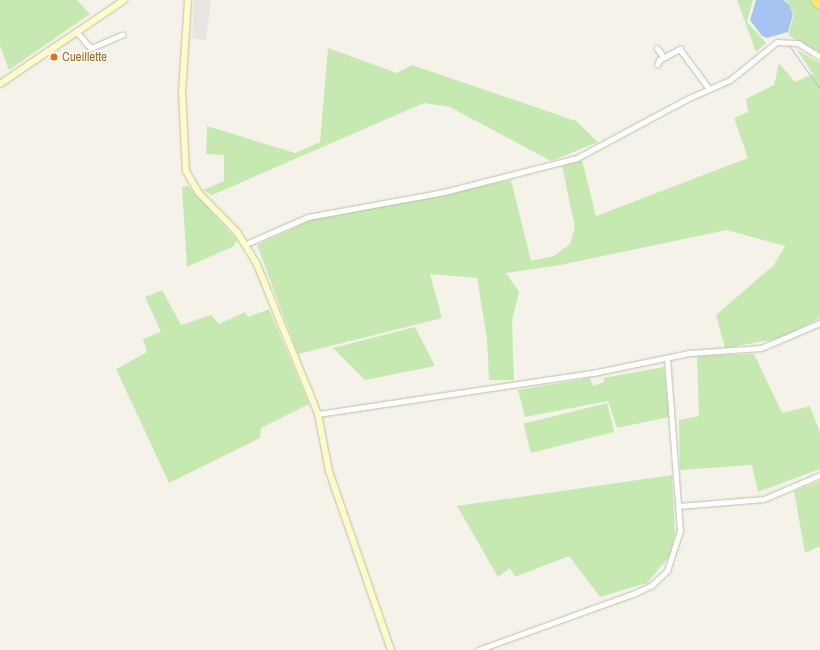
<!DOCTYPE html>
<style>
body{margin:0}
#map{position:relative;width:820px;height:650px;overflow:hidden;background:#f5f3e9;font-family:"Archivo Narrow",sans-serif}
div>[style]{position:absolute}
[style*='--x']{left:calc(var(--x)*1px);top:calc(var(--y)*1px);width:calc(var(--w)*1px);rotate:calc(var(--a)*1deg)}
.green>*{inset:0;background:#c6e9b2;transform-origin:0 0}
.parking>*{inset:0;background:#e6e5e1}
.water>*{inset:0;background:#a6c4f1}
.stream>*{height:1px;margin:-0.5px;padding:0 0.5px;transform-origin:0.5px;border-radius:0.5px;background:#a6c4f1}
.roads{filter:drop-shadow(0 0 1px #c0bdac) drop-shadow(0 0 1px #c0bdac)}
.street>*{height:4.5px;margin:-2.25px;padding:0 2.25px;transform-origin:2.25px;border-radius:2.25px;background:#fff}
.secondary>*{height:6px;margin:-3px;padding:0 3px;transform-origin:3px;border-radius:3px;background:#fffcc9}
.highway>*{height:8px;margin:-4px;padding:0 4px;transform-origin:4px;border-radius:4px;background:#ffe96a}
.dots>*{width:11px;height:11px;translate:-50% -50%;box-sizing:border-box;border:2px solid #fff;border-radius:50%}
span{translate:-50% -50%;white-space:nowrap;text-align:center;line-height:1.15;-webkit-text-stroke:3.5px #fff;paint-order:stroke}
.food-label{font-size:13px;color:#c56008}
.left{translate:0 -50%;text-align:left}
</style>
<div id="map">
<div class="green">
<i style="clip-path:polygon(0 0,77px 0,90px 14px,9px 70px,0 46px)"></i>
<i style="clip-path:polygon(737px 0,753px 0,747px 22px,766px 43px,756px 52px)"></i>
<i style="clip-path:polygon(786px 0,810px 0,820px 11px,820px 53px,788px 35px,794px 14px)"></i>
<i style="clip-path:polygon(328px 48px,397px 73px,412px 65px,576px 121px,598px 142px,551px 161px,450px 107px,424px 103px,212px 195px,203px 190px,224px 181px,224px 155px,206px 154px,207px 126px,295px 153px,320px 142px)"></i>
<i style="clip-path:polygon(797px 50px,820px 63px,820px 318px,781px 338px,725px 348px,716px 315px,774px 265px,785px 246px,727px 230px,560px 265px,506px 273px,519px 292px,512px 321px,514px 380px,489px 380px,487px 339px,477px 278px,430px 274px,442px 318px,298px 354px,257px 245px,311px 220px,511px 180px,531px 261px,554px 256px,570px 244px,575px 227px,562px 166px,582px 160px,596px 216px,748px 158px,734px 118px,748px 112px,746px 99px,774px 85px,779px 63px,795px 82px,813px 74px)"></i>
<i style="clip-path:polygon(188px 186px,237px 240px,234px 246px,187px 267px,182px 187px)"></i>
<i style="clip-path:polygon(162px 290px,181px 325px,211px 315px,219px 324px,245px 312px,248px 317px,269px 309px,309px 404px,261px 428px,260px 438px,169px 483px,116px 369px,147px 352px,143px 339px,161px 332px,145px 297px)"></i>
<i style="clip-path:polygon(415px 327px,435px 366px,365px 380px,333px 348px)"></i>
<i style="clip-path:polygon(754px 354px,782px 413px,810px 406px,820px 433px,820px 469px,758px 492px,752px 465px,680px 470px,679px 420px,699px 416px,697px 356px)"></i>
<i style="clip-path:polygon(664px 367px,669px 417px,617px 428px,608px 401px,525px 417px,518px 390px,590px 378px,593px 386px,604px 382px,604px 378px)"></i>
<i style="left:607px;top:403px;width:30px;height:86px;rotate:76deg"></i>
<i style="clip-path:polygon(672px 475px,675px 535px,669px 557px,647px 583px,600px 597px,569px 556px,515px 577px,510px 568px,498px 577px,457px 506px)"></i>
<i style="clip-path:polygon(820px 481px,820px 546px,805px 553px,794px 491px)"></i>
</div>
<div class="parking">
<i style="clip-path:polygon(194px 0,211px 0,206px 41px,192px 38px)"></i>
</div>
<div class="water">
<i style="clip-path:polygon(756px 0,784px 0,789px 5px,793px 14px,788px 32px,767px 38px,762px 36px,750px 20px)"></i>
</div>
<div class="stream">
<i style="--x:788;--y:44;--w:55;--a:54.6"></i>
</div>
<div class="roads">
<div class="street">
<i style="--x:77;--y:32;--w:21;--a:49"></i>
<i style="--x:91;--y:48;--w:34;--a:-23"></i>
<i style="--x:657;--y:48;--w:11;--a:52"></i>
<i style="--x:657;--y:65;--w:5;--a:-68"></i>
<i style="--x:659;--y:60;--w:24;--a:-28"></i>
<i style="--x:680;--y:49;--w:49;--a:53.4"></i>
<i style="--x:246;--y:244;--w:68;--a:-23.5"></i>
<i style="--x:308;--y:217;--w:138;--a:-10.4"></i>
<i style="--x:444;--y:192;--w:137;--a:-14.3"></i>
<i style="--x:577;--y:158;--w:127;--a:-28.2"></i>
<i style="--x:689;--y:98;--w:45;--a:-23.7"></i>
<i style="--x:730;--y:80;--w:60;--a:-39"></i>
<i style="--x:777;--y:42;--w:21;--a:3"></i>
<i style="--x:798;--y:43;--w:26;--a:32"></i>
<i style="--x:318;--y:414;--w:278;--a:-8.5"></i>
<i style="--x:593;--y:373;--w:99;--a:-11.7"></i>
<i style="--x:690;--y:353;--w:71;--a:-4"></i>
<i style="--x:761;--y:348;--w:64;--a:-23"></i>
<i style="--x:679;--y:506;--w:85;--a:-4.7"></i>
<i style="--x:764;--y:499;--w:61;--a:-23.2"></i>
<i style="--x:478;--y:650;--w:165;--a:-19.9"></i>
<i style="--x:633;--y:594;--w:21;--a:-25"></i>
<i style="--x:652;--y:585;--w:21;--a:-43"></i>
<i style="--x:667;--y:571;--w:42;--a:-72"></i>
<i style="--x:680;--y:531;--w:173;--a:-94.3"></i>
</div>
<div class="secondary">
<i style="--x:188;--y:0;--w:92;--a:93.7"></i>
<i style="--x:182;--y:92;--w:79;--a:87.1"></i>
<i style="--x:186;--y:171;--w:24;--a:60"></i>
<i style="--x:198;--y:192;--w:56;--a:45.7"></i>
<i style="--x:237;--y:232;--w:36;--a:58"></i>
<i style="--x:256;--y:262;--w:164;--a:67.8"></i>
<i style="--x:318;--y:414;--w:58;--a:79.1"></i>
<i style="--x:329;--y:471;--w:189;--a:70.9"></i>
<i style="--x:0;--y:84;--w:150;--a:-34.1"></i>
</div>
<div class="highway">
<i style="--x:815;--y:0;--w:7;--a:45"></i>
</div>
</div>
<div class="dots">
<i style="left:54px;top:57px;background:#e8710a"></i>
</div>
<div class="food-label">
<span class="left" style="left:62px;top:57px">Cueillette</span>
</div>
</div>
